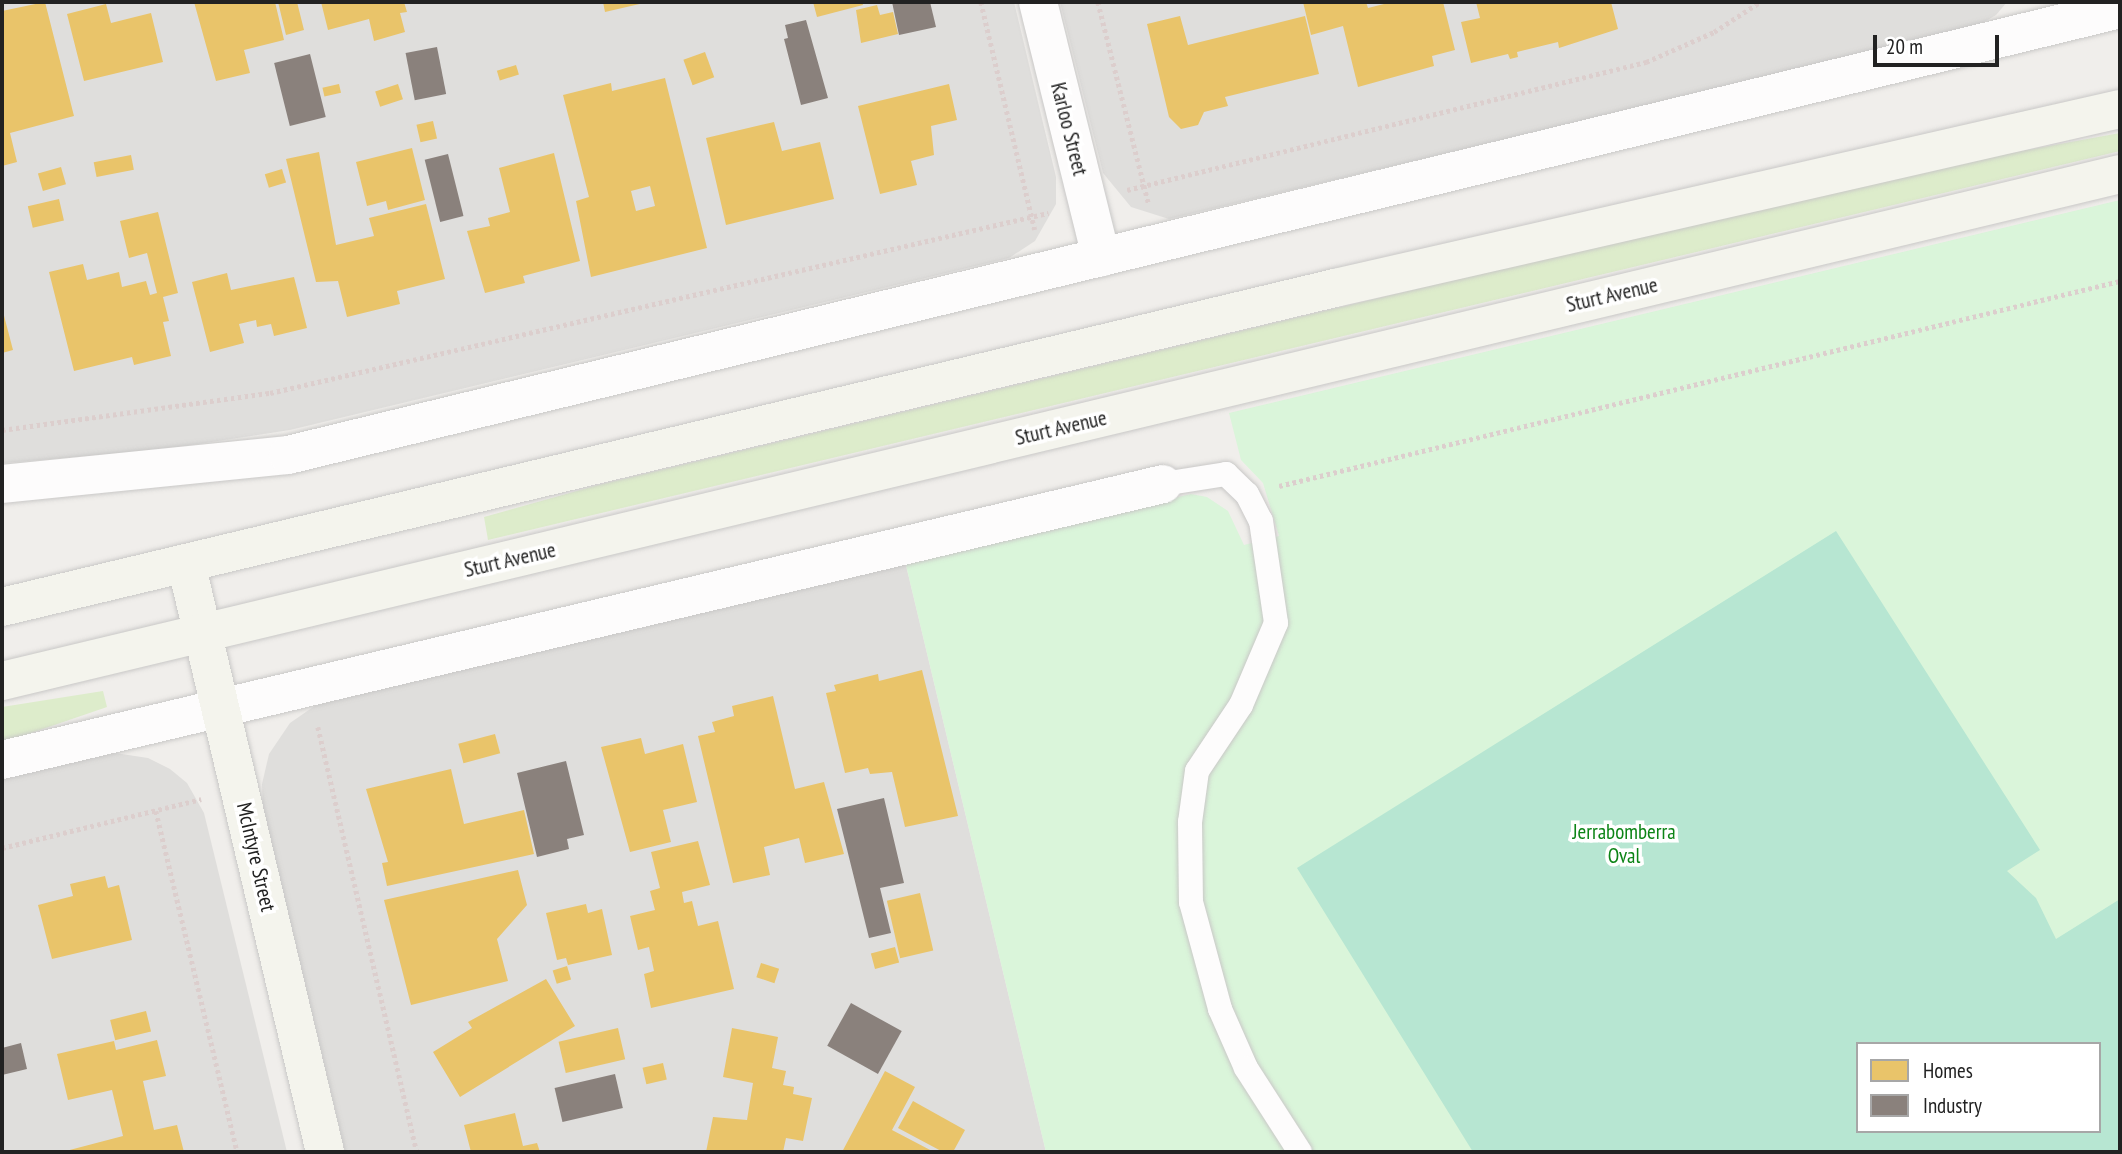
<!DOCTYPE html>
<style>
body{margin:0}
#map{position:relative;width:2122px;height:1154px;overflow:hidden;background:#f0eeeb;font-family:"PT Sans Narrow",sans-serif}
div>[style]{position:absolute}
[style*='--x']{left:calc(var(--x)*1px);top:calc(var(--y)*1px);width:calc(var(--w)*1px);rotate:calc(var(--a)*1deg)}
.residential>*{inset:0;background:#dfdedc}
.grass>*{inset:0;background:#ddeccb}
.park>*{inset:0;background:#daf5da}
.pitch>*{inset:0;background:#b7e6d2}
.homes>*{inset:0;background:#e9c46a;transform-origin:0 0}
.industry>*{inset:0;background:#8a817c;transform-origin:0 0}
.path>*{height:4.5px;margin-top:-2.25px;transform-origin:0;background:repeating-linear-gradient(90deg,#dccecd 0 3.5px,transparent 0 7px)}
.roads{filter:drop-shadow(0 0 2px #c9c8c7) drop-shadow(0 0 2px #c9c8c7)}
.lane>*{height:24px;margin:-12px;padding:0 12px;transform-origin:12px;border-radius:12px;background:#fdfcfc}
.street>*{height:38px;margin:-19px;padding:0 19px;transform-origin:19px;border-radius:19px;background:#fdfcfc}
.secondary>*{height:38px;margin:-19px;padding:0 19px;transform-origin:19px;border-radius:19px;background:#f4f4ed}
span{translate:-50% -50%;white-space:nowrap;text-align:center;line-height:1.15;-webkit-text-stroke:7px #fff;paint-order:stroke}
.street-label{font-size:21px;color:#222}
.park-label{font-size:21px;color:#0c8416}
.frame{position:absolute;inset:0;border:4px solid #222;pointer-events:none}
.legend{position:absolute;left:1856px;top:1042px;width:245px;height:91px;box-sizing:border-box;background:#fff;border:2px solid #a7a7a7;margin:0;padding:9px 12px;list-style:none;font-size:21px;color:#222}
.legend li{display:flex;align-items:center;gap:14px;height:35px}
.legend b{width:35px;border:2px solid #a7a7a7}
.scale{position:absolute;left:1873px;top:35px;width:126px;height:32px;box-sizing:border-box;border:4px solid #222;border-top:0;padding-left:9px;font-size:21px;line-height:24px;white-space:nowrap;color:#222;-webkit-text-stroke:5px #fff;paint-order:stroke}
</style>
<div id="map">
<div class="residential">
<i style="clip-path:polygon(2px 2px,1014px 2px,1056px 177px,1056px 204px,1035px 241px,1009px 258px,290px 430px,151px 451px,2px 463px)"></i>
<i style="clip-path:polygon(1060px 2px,2007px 2px,1996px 15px,1974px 28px,1169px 219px,1131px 207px,1103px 173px)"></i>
<i style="clip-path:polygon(905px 561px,1046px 1152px,345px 1152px,263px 809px,262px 784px,269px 754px,290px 723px,316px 705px)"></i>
<i style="clip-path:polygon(115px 753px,148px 758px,170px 769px,187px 783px,204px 813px,287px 1152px,2px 1152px,2px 778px)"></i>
</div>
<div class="grass">
<i style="clip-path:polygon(2120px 133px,2120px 151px,488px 540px,484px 517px,598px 485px,1901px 173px)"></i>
<i style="clip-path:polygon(103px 691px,107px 707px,2px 743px,2px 707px)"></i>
</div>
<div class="park">
<i style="clip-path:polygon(evenodd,2120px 200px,2120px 1152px,1046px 1152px,905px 561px,1191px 494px,1207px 497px,1228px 511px,1244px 545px,1279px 536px,1263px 483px,1241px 460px,1229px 413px,2120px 200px,1858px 1044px,2099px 1044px,2099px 1131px,1858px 1131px,1858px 1044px)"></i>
</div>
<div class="pitch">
<i style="clip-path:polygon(evenodd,1836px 531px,2040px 850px,2007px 871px,2036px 898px,2056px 939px,2120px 899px,2120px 1152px,1473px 1152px,1297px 868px,1836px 531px,1858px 1044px,2099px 1044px,2099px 1131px,1858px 1131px,1858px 1044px)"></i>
</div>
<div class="homes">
<i style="clip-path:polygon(45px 2px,74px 116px,10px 133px,17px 162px,2px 166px,2px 11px)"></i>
<i style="clip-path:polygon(194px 2px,275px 2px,284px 40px,244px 50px,250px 73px,216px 81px)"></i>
<i style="clip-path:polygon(278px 2px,297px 2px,304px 30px,286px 35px)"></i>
<i style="clip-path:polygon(321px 2px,404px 2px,407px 12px,400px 13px,405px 32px,374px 41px,369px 19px,328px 30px)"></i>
<i style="clip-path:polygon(603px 2px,644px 2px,644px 3px,605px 12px)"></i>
<i style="clip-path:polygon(813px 2px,862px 2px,863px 5px,817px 17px)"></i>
<i style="clip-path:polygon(1303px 2px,1366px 2px,1368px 8px,1392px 2px,1443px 2px,1455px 50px,1432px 56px,1434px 66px,1358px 87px,1343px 26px,1311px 35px)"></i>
<i style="clip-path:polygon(1476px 2px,1611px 2px,1618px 29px,1559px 48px,1558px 42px,1517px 52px,1518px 57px,1510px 59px,1508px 54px,1471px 63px,1461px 22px,1480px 18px)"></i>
<i style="clip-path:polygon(106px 4px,111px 23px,151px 13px,163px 62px,84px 81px,67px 14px)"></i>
<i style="clip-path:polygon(877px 5px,880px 15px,893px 12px,898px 34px,861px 43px,856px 10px)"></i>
<i style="clip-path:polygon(1180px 16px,1188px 45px,1305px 16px,1319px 74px,1225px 97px,1228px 106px,1204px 112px,1198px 125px,1181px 129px,1169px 117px,1147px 24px)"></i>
<i style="left:705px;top:52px;width:27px;height:23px;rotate:70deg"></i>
<i style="left:516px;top:65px;width:10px;height:20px;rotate:73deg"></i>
<i style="clip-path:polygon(evenodd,665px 78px,707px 248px,591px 277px,576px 201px,589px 197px,563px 95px,611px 83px,612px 91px,665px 78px,650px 186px,655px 206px,636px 211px,631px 191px,650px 186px)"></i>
<i style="left:339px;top:84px;width:9px;height:17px;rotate:77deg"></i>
<i style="left:398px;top:84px;width:16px;height:24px;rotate:72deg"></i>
<i style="clip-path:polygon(949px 84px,957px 120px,931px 126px,934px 155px,911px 161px,917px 185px,880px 194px,858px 106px)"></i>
<i style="left:433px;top:121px;width:18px;height:17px;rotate:77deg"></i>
<i style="clip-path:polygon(774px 122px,782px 151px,820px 142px,834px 199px,726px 225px,706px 138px)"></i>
<i style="clip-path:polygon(412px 148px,425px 200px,388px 210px,386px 201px,367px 206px,356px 162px)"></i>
<i style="clip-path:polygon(319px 152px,336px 245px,374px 236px,369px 218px,426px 204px,445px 279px,397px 291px,400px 304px,347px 317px,338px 281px,316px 282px,286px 159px)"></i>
<i style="clip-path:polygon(554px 153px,580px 261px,523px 276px,525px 283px,485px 293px,467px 231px,490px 226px,488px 218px,510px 212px,499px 168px)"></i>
<i style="left:131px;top:155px;width:15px;height:38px;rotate:79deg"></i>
<i style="left:61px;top:167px;width:18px;height:24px;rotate:74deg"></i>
<i style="left:282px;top:169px;width:14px;height:18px;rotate:73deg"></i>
<i style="left:59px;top:199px;width:22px;height:32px;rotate:77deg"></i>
<i style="clip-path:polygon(158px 212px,178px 293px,163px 297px,169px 321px,163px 322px,171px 356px,134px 365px,132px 357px,74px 371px,49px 272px,83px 264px,87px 280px,119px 272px,122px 287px,146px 281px,150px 295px,157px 293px,147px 253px,129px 258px,120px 221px)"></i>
<i style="clip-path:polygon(227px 273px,231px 290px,294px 277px,307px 328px,274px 336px,271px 324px,257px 327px,256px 320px,239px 324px,244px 343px,210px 352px,192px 282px)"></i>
<i style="clip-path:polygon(2px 308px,13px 350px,2px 353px)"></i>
<i style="clip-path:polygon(922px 670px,958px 816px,905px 827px,892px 772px,870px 774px,868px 768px,845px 773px,826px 693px,836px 691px,834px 685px,878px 674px,879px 681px)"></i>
<i style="clip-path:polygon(773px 696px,795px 789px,824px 782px,844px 854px,805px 863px,799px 838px,764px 847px,770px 875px,733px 883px,698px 736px,715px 732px,712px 722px,734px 716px,732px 706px)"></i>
<i style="left:495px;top:734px;width:20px;height:38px;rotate:75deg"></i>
<i style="clip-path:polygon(641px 738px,645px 754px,683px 744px,697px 802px,663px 810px,671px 842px,630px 852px,601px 747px)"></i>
<i style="clip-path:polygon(451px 769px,464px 824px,524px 810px,534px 854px,387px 886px,382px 863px,388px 862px,366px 789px)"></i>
<i style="clip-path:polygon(698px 841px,710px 885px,682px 892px,684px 903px,692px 901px,698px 926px,718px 921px,734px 989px,651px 1008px,644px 974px,654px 971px,649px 947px,638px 950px,630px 916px,655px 910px,650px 891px,660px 888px,651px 852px)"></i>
<i style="clip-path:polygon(518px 870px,527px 905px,497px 939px,508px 981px,411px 1005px,384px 900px)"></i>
<i style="clip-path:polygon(105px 876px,108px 888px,119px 885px,132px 940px,52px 959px,38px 905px,73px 896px,70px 884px)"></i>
<i style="left:920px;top:893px;width:59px;height:34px;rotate:77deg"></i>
<i style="clip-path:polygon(586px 904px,588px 913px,602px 909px,612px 955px,568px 965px,566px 958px,557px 960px,546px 913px)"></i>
<i style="left:895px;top:947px;width:16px;height:25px;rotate:75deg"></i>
<i style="left:761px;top:963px;width:19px;height:15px;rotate:18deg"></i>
<i style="left:567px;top:966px;width:14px;height:15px;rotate:73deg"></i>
<i style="clip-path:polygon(546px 979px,575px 1026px,460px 1097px,433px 1052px,472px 1028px,468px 1022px)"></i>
<i style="left:146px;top:1011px;width:21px;height:37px;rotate:76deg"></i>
<i style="left:618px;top:1028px;width:32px;height:61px;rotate:77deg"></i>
<i style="clip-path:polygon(732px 1028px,778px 1037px,772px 1068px,786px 1071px,783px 1085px,794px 1087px,793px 1094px,812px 1098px,803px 1141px,786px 1138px,783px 1152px,706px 1152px,713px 1117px,747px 1120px,753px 1083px,723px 1077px)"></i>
<i style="clip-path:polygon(157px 1040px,166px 1076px,143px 1081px,154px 1130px,177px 1125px,184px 1152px,62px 1152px,123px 1136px,112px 1090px,68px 1100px,57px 1054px,114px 1041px,116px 1050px)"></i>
<i style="left:663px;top:1063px;width:17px;height:21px;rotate:77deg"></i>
<i style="clip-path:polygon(885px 1071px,915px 1087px,892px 1130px,934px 1152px,842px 1152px)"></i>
<i style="clip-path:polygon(913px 1101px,965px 1130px,953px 1152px,943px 1152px,898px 1128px)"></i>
<i style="clip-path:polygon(515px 1113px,523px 1146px,537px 1143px,540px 1152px,471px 1152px,464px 1125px)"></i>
</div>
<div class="industry">
<i style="clip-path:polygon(892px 2px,930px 2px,936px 27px,899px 35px)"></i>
<i style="clip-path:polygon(806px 20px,828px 98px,801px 105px,784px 39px,788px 38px,785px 25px)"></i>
<i style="left:437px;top:47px;width:48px;height:32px;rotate:79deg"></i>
<i style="left:310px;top:54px;width:65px;height:37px;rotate:76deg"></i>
<i style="left:448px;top:154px;width:64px;height:24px;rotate:76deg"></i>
<i style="clip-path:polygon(566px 761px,584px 835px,567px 839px,569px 849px,537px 857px,517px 773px)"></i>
<i style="clip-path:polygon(884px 798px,904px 883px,880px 888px,891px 933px,869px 938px,837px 809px)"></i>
<i style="left:851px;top:1003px;width:58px;height:49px;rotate:29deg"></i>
<i style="clip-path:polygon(21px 1043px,27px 1069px,2px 1075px,2px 1048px)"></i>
<i style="left:615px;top:1074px;width:35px;height:62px;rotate:77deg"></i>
</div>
<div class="path">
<i style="--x:981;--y:2;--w:234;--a:76.7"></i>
<i style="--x:1098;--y:2;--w:209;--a:75.9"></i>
<i style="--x:1127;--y:190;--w:535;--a:-13.85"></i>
<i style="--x:1646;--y:62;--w:74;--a:-23.8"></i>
<i style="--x:1714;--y:32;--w:55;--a:-33.1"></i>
<i style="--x:2;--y:430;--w:271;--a:-7.9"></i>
<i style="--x:270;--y:393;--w:799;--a:-13.03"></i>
<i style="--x:1279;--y:486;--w:866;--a:-13.7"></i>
<i style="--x:318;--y:727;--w:436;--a:76.9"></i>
<i style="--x:156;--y:811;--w:350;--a:76.6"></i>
<i style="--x:2;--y:848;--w:205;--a:-13.8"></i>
</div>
<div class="roads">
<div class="lane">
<i style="--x:1163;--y:484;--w:64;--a:-9"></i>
<i style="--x:1226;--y:474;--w:29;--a:44"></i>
<i style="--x:1247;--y:494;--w:30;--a:63"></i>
<i style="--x:1261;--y:521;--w:103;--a:81.6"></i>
<i style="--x:1276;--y:623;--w:89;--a:113.1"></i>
<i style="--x:1241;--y:705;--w:79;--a:123.7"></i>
<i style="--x:1197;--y:771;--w:51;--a:97.8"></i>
<i style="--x:1190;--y:822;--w:80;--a:89.3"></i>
<i style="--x:1191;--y:902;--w:111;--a:74.8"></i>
<i style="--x:1220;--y:1009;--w:64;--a:66.2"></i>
<i style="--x:1246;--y:1068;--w:100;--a:57.3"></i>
</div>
<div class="street">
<i style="--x:1038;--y:2;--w:263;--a:76.1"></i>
<i style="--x:2;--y:484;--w:287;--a:-5.8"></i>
<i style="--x:288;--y:455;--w:1886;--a:-13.68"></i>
<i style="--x:2;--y:760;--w:1193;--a:-13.37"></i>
</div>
<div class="secondary">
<i style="--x:186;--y:563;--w:605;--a:76.72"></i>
<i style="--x:2;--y:607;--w:1371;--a:-13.46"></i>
<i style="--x:1335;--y:288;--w:805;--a:-12.85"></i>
<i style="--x:2;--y:681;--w:2178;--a:-13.46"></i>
</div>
</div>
<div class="street-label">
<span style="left:1069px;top:129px;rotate:76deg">Karloo Street</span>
<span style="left:1612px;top:295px;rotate:-13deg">Sturt Avenue</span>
<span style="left:1061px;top:428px;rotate:-13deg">Sturt Avenue</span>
<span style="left:510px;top:560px;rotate:-13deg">Sturt Avenue</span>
<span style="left:256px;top:857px;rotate:77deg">McIntyre Street</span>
</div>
<div class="park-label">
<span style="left:1624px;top:844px">Jerrabomberra<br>Oval</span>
</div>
<div class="frame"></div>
<ul class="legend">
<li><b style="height:19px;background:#e9c46a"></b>Homes</li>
<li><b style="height:19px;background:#8a817c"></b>Industry</li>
</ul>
<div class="scale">20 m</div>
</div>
